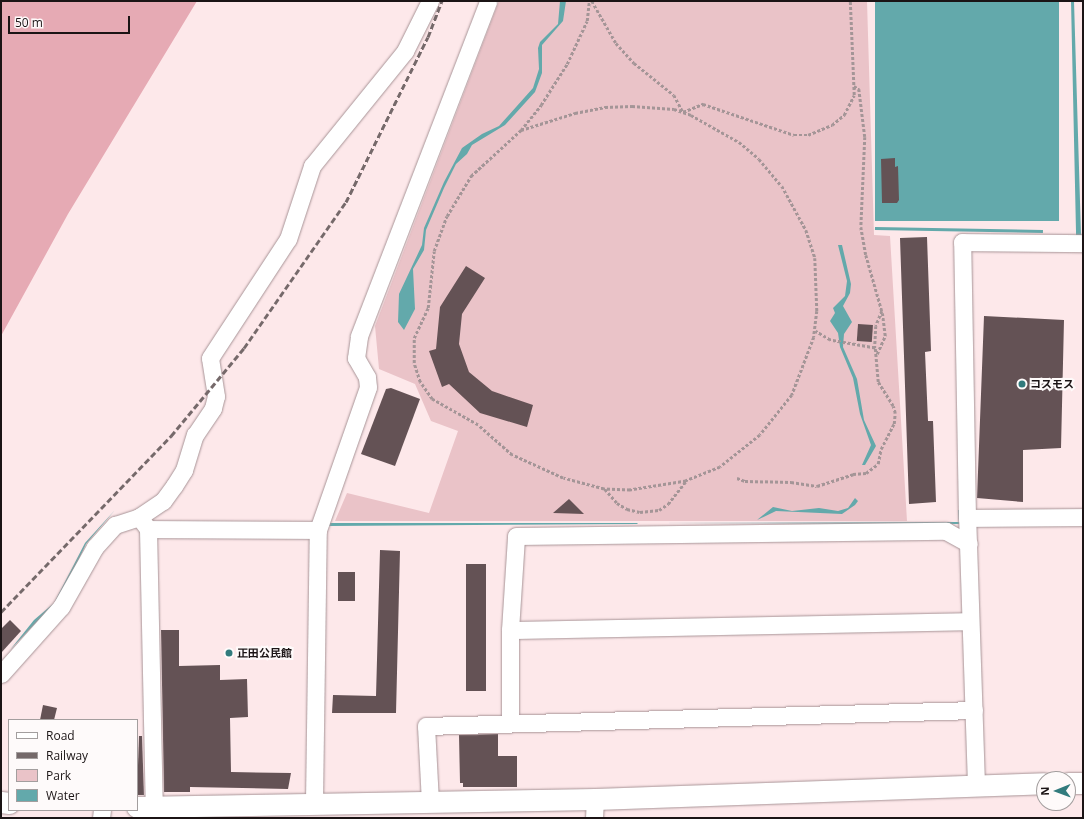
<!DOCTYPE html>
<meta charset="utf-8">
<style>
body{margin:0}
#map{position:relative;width:1084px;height:819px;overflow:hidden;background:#fde8ea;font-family:"Open Sans","Noto Sans JP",sans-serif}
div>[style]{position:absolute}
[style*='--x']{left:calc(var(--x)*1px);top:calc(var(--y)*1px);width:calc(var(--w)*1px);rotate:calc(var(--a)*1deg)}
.green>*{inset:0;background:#eac3c8}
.forest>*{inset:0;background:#e6aab4}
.water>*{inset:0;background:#63a9ab;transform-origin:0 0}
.building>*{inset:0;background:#645255;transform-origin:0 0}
.path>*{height:2.5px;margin-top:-1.25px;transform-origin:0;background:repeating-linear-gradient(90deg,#a49597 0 3px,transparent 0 5px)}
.roads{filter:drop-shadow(0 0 1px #a89497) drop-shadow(0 0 1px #a89497)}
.minor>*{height:17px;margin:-8.5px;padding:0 8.5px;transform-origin:8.5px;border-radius:8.5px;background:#fff}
.tertiary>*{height:21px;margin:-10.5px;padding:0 10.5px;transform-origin:10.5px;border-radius:10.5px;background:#fff}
.rail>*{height:3px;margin-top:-1.5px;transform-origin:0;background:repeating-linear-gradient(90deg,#75696a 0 6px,transparent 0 9px)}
.dots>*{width:11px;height:11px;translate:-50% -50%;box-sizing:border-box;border:2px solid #fefafa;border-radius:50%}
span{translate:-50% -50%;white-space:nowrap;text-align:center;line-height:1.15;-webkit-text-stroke:4px #fefafa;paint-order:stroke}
.poi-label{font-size:11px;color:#1b1415;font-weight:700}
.left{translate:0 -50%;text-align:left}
.frame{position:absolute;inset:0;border:2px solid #1b1415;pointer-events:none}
.legend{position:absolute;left:8px;top:719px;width:130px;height:92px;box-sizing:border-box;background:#fefafa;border:1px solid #a39e9e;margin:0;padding:5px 7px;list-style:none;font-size:12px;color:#1b1415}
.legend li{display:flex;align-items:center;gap:8px;height:20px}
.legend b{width:20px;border:1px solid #a39e9e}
.north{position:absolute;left:1036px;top:771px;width:40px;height:40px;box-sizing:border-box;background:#fefafa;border:1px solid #a39e9e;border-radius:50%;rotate:269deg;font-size:11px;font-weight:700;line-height:16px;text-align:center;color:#1b1415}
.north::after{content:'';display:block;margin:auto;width:14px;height:18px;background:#327b7d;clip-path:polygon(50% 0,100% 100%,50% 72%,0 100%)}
.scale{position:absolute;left:8px;top:16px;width:122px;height:18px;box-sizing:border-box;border:2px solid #1b1415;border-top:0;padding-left:5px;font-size:12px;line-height:14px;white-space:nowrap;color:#1b1415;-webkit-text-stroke:3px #fefafa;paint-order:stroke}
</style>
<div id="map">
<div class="green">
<i style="clip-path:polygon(499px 1px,867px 1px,874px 235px,890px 236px,907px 521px,335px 521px,347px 493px,429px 513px,458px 431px,431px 421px,415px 384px,379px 369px,375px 326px)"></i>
</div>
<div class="forest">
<i style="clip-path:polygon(1px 1px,197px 1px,68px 214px,1px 336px)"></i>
</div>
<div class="water">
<i style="clip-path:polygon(560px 1px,566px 1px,563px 21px,542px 45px,542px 73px,535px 92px,505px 125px,472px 145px,467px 154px,456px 164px,444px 188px,426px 230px,424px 250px,413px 269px,415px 309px,404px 330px,398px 322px,399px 294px,422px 245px,424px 228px,444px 182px,462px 148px,482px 134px,499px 126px,533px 88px,539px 69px,538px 48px,540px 42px,558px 24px)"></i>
<i style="left:875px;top:1px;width:184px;height:220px"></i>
<i style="clip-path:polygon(1071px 1px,1074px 1px,1081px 235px,1076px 235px,1076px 232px)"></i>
<i style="left:875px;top:227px;width:168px;height:3px;rotate:1deg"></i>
<i style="clip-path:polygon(838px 245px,842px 245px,851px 284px,850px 293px,843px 306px,852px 322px,844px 334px,843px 347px,857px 379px,864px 420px,876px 446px,865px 465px,862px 465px,871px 445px,860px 414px,853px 378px,840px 347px,838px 333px,830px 321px,835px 313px,833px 308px,845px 296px,847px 281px)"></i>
<i style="clip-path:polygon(855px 498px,858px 501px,855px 505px,842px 514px,776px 511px,757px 520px,773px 507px,792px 511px,819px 508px,838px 511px,848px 508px)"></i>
<i style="clip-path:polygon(115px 510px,86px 544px,66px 587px,50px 608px,10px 650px,34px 620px,54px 603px,85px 543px)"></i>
<i style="clip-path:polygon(958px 510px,960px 510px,962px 524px,657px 523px,959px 522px)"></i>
<i style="clip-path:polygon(330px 523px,637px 523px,638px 524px,329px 526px)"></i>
</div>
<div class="building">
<i style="clip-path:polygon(895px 158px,895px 167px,898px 166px,899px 200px,897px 203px,882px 203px,881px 159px)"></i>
<i style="clip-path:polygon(927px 237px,931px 351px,925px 352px,928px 421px,933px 421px,936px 502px,909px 504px,900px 238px)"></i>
<i style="clip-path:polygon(466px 266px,485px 278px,462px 314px,459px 344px,469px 372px,492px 391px,533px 405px,527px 427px,480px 413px,449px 384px,442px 387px,429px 351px,436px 349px,440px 307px)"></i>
<i style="clip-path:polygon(984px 316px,1064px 320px,1061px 448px,1023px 450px,1023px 502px,977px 498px)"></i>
<i style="left:858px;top:324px;width:15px;height:17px;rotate:4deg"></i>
<i style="clip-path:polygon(391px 388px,420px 399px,395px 466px,361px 454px,386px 389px)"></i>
<i style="clip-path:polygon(569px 499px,584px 514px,553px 513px)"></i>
<i style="clip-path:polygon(380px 550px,400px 551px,396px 713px,332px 713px,333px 695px,376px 696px)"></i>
<i style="left:466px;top:564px;width:20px;height:127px"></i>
<i style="left:338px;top:572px;width:17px;height:29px"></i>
<i style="clip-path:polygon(10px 620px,21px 631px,1px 653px,1px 629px)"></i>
<i style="clip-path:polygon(161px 630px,179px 630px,179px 666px,220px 665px,220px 680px,247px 679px,248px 717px,230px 718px,231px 772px,291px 773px,288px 789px,190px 787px,190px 792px,164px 792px)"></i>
<i style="clip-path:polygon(43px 705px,57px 708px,54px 720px,40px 720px)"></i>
<i style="clip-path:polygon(498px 734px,498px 756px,517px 756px,517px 787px,463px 787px,463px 783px,460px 783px,459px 735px)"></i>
<i style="clip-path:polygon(139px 736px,142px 736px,144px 795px,137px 795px)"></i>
</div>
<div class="path">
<i style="--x:592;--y:1;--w:48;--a:60.3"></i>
<i style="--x:616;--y:43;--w:27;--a:48"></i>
<i style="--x:634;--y:63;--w:51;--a:38.7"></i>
<i style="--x:674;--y:95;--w:19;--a:62"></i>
<i style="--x:683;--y:112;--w:22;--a:-22"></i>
<i style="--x:703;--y:104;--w:96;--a:18.8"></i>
<i style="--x:794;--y:135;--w:14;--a:0"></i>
<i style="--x:808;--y:135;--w:26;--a:-23"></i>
<i style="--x:832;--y:125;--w:16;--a:-40"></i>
<i style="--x:844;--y:115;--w:22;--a:-63"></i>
<i style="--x:854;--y:95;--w:94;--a:-92.4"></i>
<i style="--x:854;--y:86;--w:6;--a:31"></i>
<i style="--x:859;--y:89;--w:48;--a:82.9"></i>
<i style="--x:865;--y:137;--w:90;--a:92.5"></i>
<i style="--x:861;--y:227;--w:28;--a:80"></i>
<i style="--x:866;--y:255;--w:58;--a:74.1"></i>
<i style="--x:882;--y:311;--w:16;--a:112"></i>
<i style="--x:876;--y:326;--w:22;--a:93"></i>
<i style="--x:521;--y:130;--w:57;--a:-17.5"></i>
<i style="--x:575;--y:113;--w:31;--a:-11"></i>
<i style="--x:605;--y:107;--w:27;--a:-2"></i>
<i style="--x:632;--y:106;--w:42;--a:4.1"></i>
<i style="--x:674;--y:109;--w:18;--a:19"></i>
<i style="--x:691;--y:115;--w:55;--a:29.4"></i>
<i style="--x:739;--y:142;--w:26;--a:40"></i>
<i style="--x:759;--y:159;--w:35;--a:50"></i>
<i style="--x:782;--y:186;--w:50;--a:61.4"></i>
<i style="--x:806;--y:230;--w:29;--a:72"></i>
<i style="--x:815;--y:258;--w:53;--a:87.8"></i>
<i style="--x:817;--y:311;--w:26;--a:97"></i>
<i style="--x:814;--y:337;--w:62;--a:110.8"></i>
<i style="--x:792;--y:395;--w:51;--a:128.7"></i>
<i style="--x:760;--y:435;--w:51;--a:141.3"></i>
<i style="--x:720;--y:467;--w:37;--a:158"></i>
<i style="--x:686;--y:481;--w:57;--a:170.9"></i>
<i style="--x:630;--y:490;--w:26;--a:-178"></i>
<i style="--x:604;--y:489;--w:42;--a:-165"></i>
<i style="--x:563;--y:478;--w:56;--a:-155.7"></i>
<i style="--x:512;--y:455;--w:45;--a:-138.6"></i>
<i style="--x:478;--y:425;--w:53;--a:-150.5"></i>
<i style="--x:432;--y:399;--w:21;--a:-125"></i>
<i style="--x:420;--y:382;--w:20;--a:-108"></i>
<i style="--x:414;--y:363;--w:25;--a:-90"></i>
<i style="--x:414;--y:338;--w:33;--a:-65"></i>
<i style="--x:428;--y:308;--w:57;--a:-84"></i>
<i style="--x:434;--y:251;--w:37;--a:-70"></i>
<i style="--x:447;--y:216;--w:47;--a:-59"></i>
<i style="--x:471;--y:176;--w:68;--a:-42.6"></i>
<i style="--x:521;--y:130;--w:32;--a:-51"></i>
<i style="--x:541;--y:105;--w:49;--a:-57.6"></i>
<i style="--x:567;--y:64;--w:47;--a:-65.1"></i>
<i style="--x:587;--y:21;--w:20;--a:-84"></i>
<i style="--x:877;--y:354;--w:20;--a:-66"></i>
<i style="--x:885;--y:336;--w:23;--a:-97"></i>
<i style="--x:737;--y:478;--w:9;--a:21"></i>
<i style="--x:745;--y:481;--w:46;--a:1.2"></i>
<i style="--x:791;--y:482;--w:26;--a:9"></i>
<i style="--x:817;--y:486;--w:38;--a:-18"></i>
<i style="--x:853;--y:474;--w:13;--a:-4"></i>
<i style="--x:866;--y:473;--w:15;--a:-37"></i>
<i style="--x:878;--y:464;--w:15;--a:-79"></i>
<i style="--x:881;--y:449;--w:28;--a:-63"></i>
<i style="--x:894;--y:424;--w:11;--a:-85"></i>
<i style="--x:895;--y:413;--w:7;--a:-106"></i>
<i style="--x:893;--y:406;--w:28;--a:-122"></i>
<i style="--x:878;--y:382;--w:34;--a:-95"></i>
<i style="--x:875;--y:348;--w:46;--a:-169.9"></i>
<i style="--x:830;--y:340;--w:17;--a:-149"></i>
<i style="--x:605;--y:489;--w:18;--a:49"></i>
<i style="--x:617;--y:503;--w:12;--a:31"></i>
<i style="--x:627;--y:509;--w:13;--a:13"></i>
<i style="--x:640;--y:512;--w:19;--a:-6"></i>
<i style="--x:659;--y:510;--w:11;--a:-34"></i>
<i style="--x:668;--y:504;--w:29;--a:-52"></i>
</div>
<div class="roads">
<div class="minor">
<i style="--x:139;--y:517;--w:15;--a:53"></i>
<i style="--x:148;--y:529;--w:278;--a:88.8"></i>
<i style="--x:967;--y:518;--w:116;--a:-0.5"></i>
<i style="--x:148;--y:529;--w:170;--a:0.3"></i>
<i style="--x:510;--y:630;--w:460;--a:-1.1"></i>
<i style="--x:1;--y:674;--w:90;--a:-48.2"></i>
<i style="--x:61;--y:607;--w:69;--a:-60.5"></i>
<i style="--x:95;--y:547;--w:30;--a:-48"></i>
<i style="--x:115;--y:525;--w:25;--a:-18"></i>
<i style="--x:139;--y:517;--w:29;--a:-34"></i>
<i style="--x:163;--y:501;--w:19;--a:-54"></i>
<i style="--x:174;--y:486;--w:19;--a:-58"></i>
<i style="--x:184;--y:470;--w:37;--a:-73"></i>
<i style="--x:195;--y:435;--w:32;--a:-56"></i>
<i style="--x:213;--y:408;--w:12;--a:-76"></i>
<i style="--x:216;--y:396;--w:38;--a:-99"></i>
<i style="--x:210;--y:358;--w:142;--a:-56.8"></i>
<i style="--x:288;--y:239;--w:77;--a:-71.8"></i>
<i style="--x:312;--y:166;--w:148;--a:-51"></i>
<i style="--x:405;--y:51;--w:56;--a:-63.4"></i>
<i style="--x:510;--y:721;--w:91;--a:-90"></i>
<i style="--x:510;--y:630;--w:94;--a:-86.3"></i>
<i style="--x:516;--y:536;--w:430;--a:-0.7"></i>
<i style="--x:946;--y:531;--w:26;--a:29"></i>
<i style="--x:976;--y:785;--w:267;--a:-91.9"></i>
<i style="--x:967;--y:518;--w:276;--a:-91"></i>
<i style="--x:962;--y:242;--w:121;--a:0.5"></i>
<i style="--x:314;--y:802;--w:272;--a:-89.2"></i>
<i style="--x:318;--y:530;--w:151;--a:-70.7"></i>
<i style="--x:368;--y:387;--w:10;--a:-96"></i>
<i style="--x:367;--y:377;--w:22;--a:-120"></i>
<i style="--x:356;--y:358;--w:22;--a:-82"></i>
<i style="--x:359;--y:336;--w:359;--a:-68.9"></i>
<i style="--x:430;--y:802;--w:76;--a:-93"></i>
<i style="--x:426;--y:726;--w:548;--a:-1.67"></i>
<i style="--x:101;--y:818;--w:8;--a:-83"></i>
<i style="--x:594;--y:818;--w:19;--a:-87"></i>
</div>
<div class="tertiary">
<i style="--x:1068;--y:783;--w:15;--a:0"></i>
<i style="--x:1;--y:802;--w:8;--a:7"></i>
<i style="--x:137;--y:807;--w:458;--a:-1"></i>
<i style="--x:595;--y:799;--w:449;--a:-2"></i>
</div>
</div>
<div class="rail">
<i style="--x:1;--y:612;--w:245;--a:-46"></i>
<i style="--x:171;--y:436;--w:114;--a:-50.3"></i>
<i style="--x:244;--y:348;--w:178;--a:-55.1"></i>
<i style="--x:346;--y:202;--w:184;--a:-63.6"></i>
<i style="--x:428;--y:37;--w:39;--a:-69"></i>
</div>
<div class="dots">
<i style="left:1022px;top:384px;background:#327b7d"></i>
<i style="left:229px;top:653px;background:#327b7d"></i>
</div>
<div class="poi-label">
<span class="left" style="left:1030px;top:384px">コスモス</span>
<span class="left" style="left:237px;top:653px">正田公民館</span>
</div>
<div class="frame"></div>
<ul class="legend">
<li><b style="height:5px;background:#fff"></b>Road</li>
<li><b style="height:5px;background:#75696a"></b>Railway</li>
<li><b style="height:11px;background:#eac3c8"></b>Park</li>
<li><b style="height:11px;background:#63a9ab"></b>Water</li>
</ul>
<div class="north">N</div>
<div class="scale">50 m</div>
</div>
